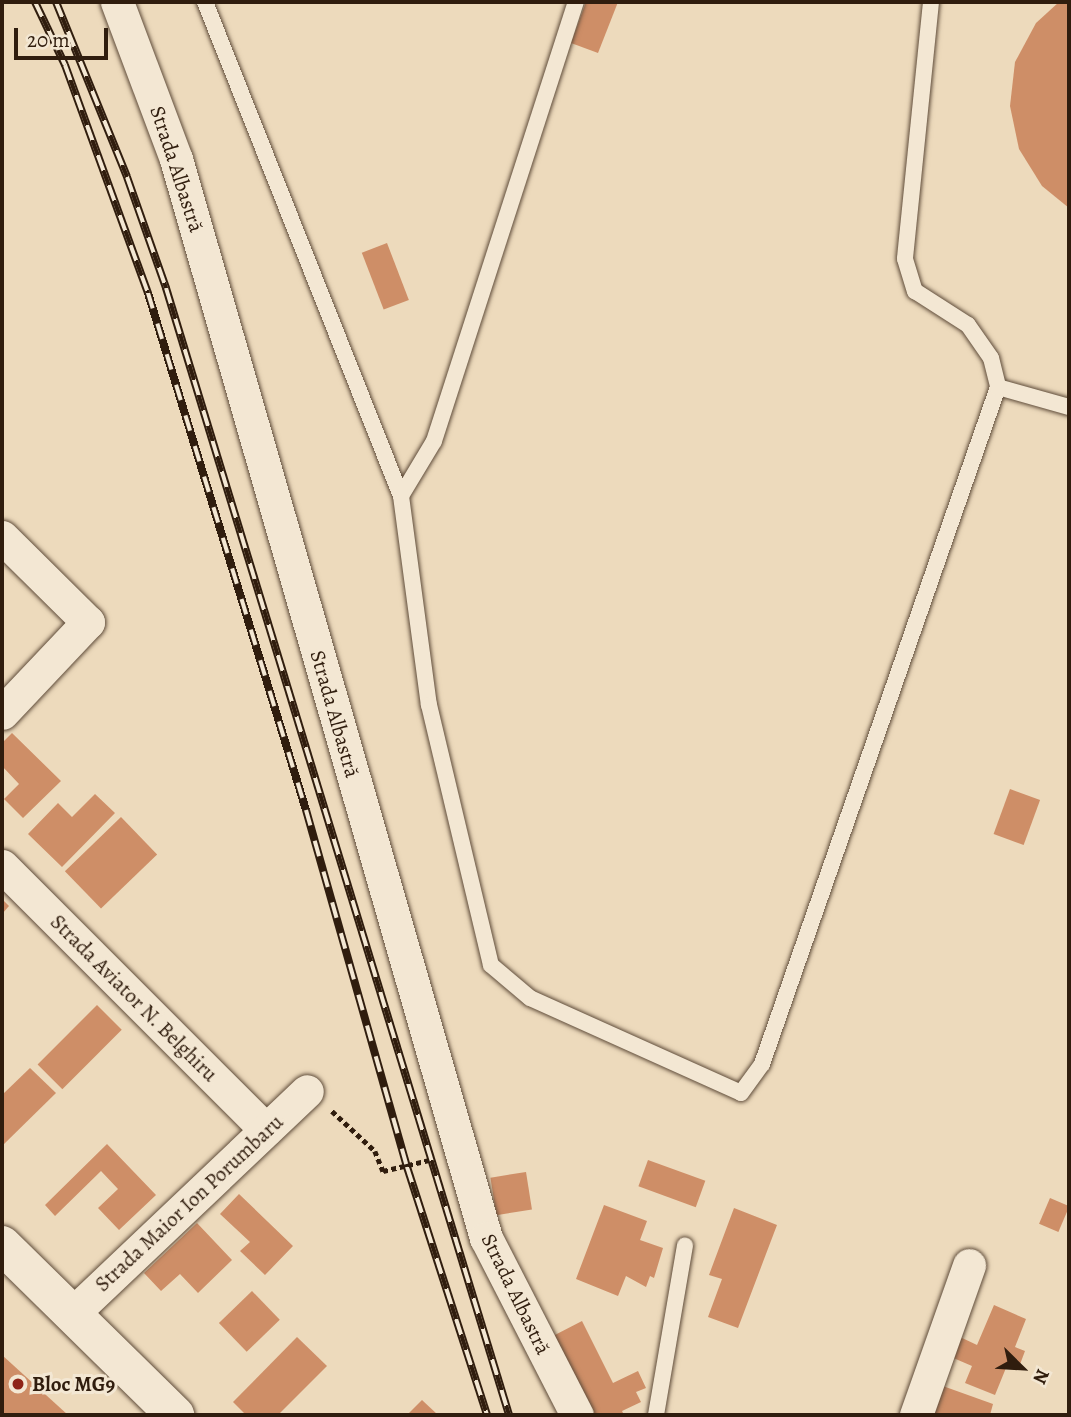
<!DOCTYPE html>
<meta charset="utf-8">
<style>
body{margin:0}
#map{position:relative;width:1071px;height:1417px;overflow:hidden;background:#eddabc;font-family:Alegreya,serif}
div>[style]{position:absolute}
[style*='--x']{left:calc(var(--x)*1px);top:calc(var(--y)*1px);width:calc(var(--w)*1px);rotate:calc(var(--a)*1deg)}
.building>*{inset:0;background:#ce8e67;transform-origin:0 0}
.path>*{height:4.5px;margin-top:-2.25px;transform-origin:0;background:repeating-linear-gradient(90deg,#301d0e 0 5px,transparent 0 8.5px)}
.roads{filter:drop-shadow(0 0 2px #5f4c3a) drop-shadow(0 0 2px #5f4c3a)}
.lane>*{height:16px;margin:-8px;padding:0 8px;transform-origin:8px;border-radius:8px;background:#f3e7d3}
.street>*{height:33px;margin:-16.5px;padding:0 16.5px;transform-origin:16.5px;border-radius:16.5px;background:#f3e7d3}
.secondary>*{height:38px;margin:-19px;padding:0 19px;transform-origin:19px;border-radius:19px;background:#f3e7d3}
.rail>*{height:8px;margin-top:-4px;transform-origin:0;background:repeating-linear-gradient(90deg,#f3e7d3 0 16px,#301d0e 0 32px);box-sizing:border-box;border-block:2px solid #301d0e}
.dots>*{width:19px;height:19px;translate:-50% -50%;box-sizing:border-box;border:4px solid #f3e7d3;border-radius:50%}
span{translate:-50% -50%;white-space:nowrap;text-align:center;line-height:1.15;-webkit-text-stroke:6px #f3e7d3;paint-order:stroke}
.street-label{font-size:21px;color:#301d0e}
.poi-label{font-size:21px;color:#301d0e;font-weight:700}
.left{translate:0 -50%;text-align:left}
.frame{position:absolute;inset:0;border:4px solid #301d0e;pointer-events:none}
.north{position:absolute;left:987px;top:1333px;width:70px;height:70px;-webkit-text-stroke:5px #f3e7d3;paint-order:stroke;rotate:114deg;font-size:19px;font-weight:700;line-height:28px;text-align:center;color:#301d0e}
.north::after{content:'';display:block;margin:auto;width:24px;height:32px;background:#301d0e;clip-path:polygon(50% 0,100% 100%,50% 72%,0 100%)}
.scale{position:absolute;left:14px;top:28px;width:94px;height:32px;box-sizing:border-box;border:4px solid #301d0e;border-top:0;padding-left:9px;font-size:21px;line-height:24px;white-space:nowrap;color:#301d0e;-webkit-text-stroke:5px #f3e7d3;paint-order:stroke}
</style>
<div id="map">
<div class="building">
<i style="clip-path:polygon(586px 2px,618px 2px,598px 53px,571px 43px)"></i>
<i style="clip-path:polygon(1059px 2px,1069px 2px,1069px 208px,1042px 186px,1019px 149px,1010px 106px,1015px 62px,1036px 23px)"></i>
<i style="left:387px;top:243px;width:61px;height:27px;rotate:69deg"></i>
<i style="clip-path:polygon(12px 733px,61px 781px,23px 818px,4px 799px,19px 784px,2px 766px,2px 743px)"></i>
<i style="left:1010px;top:789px;width:32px;height:48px;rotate:20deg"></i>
<i style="clip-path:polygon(95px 794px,115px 813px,62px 867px,28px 834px,58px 803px,72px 817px)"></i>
<i style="left:121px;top:817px;width:52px;height:78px;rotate:46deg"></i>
<i style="clip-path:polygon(2px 899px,9px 906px,2px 914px)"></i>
<i style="left:97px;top:1005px;width:35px;height:84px;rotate:45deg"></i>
<i style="clip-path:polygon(30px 1068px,56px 1093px,2px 1146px,2px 1095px)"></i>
<i style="clip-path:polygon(107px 1144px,156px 1195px,119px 1230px,98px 1208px,118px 1189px,101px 1171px,55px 1216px,45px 1205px)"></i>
<i style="left:648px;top:1160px;width:61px;height:28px;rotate:20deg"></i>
<i style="left:526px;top:1172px;width:38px;height:36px;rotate:81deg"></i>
<i style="clip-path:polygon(239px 1194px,293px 1246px,265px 1275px,240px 1251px,250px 1242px,220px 1214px)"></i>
<i style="left:1050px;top:1198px;width:21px;height:28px;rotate:23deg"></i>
<i style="clip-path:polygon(604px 1205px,647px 1221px,640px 1240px,663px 1248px,654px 1278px,650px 1276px,646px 1287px,626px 1276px,618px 1296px,576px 1279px)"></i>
<i style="clip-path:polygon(734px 1208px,777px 1225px,738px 1328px,708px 1317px,722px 1279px,709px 1275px)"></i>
<i style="clip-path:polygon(197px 1223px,232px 1260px,198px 1293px,180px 1274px,161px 1291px,144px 1273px)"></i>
<i style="left:252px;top:1291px;width:40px;height:46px;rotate:46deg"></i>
<i style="clip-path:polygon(994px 1305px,1026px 1319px,1015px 1347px,1025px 1351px,1019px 1367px,1008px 1363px,995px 1395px,965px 1383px,972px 1366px,951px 1357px,960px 1337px,977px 1345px)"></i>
<i style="clip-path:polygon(582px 1321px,613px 1383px,638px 1371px,646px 1388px,636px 1392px,641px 1402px,622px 1411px,624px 1415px,589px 1415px,551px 1337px)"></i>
<i style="clip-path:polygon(297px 1337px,327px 1366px,278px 1415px,246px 1415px,233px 1402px)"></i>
<i style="clip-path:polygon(2px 1355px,68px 1415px,2px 1415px)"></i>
<i style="clip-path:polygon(940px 1385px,993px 1404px,990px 1415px,928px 1415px)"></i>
<i style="clip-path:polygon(422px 1400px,438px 1415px,407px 1415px)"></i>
</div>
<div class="path">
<i style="--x:332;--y:1111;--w:59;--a:42.9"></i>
<i style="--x:375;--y:1151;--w:22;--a:68"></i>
<i style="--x:383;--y:1171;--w:47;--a:-13.4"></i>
</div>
<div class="roads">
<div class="lane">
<i style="--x:205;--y:2;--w:531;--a:68.36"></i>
<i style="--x:401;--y:496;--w:211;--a:82.4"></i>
<i style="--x:429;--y:705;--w:267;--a:76.6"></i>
<i style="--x:491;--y:965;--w:51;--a:40.2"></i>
<i style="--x:530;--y:998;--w:231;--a:24.2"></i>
<i style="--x:741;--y:1093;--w:36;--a:-54"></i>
<i style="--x:762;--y:1064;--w:717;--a:-70.78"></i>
<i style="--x:998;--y:387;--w:74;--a:15.7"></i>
<i style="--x:931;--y:2;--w:258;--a:95.8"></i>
<i style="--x:905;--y:259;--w:34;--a:73"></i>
<i style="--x:915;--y:291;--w:63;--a:32.7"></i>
<i style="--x:968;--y:325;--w:40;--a:55.1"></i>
<i style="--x:991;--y:358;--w:30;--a:76"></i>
<i style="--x:401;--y:496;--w:64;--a:-59"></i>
<i style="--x:434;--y:441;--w:461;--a:-72.1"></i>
<i style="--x:656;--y:1415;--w:172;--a:-80.3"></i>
</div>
<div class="street">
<i style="--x:117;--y:2;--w:168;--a:69.4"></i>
<i style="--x:176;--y:159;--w:1123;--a:73.97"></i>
<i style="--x:486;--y:1238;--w:199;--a:62.8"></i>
<i style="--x:2;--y:537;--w:121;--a:44.7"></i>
<i style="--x:88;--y:622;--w:125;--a:133.4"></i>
<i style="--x:2;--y:866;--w:373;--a:45"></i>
<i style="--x:71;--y:1315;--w:325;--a:-43.5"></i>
<i style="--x:916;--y:1415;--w:159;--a:-70.5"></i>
</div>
<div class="secondary">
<i style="--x:2;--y:1245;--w:243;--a:44.5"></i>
</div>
</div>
<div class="rail">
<i style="--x:35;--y:2;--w:70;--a:64.5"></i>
<i style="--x:65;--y:65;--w:243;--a:70"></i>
<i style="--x:148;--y:293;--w:541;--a:73.01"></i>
<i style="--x:306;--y:810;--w:371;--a:74.2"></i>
<i style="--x:407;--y:1167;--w:261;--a:72.1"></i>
<i style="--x:56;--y:2;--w:189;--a:67.9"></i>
<i style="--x:127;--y:177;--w:118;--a:70.6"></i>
<i style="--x:166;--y:288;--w:1178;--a:73.07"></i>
</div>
<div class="dots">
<i style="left:18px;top:1384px;background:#8f2418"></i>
</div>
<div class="street-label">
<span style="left:177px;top:169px;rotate:72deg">Strada Albastră</span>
<span style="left:335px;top:714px;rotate:74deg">Strada Albastră</span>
<span style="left:134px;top:998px;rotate:45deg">Strada Aviator N. Belghiru</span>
<span style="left:189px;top:1203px;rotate:-43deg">Strada Maior Ion Porumbaru</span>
<span style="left:516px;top:1294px;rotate:64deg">Strada Albastră</span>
</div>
<div class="poi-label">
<span class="left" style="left:32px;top:1384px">Bloc MG9</span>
</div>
<div class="frame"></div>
<div class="north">N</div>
<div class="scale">20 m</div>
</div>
